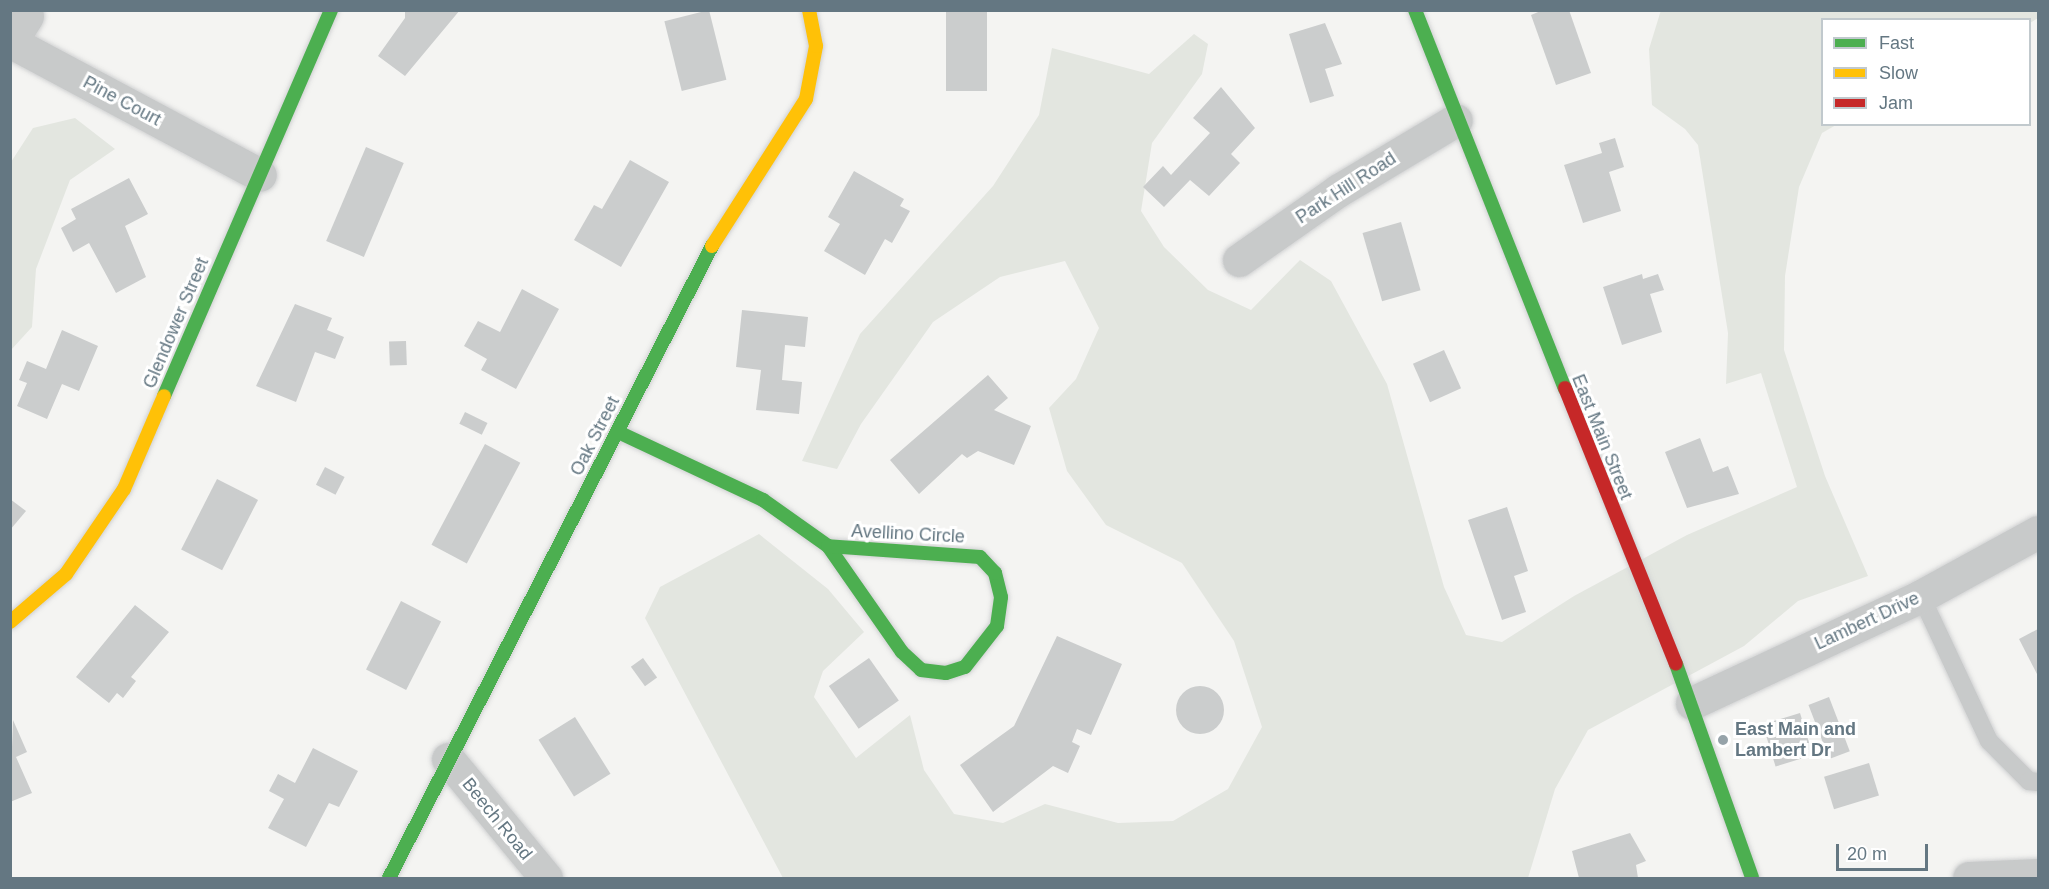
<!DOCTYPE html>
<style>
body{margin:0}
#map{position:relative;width:2049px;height:889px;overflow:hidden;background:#f4f4f2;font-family:Helvetica,sans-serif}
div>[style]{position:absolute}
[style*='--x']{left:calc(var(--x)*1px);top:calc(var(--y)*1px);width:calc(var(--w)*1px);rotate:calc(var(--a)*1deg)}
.green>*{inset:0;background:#e3e6e0}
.building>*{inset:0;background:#cbcdcd;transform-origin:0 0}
.round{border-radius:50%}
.roads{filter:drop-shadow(0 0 2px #d0d1d2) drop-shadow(0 0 2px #d0d1d2)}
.lane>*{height:18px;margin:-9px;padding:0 9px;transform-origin:9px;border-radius:9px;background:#c8caca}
.street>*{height:33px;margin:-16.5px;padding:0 16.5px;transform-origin:16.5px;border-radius:16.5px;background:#c8caca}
.fast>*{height:14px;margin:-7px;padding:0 7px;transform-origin:7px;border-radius:7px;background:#4caf50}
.slow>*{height:14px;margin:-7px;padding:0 7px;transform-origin:7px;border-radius:7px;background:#ffc107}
.jam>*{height:14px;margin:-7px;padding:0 7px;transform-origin:7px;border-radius:7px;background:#c62828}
.dots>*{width:16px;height:16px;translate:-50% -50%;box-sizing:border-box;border:3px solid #fff;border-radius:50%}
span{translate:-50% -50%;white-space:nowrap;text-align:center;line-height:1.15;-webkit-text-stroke:6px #fff;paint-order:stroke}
.street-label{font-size:18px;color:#647782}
.poi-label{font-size:18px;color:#647782;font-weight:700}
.left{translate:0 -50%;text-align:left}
.frame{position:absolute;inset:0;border:12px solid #647782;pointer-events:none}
.legend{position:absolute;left:1821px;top:18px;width:210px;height:108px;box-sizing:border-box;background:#fff;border:2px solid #c1c9cd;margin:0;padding:8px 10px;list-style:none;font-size:18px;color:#647782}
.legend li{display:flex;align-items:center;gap:12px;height:30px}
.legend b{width:30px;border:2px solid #c1c9cd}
.scale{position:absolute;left:1836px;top:844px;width:92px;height:27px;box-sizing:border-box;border:3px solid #647782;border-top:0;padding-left:8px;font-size:18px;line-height:21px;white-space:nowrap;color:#647782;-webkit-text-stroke:4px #fff;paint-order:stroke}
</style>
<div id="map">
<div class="green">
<i style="clip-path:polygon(1661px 10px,2038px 11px,2038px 18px,2030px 23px,1822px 20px,1822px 124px,1836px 125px,1822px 133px,1799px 187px,1785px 276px,1784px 350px,1825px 476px,1868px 576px,1798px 601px,1744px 646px,1588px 730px,1555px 789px,1528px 878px,783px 878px,645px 618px,660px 587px,759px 534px,828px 589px,864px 632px,823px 671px,814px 697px,856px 758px,910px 715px,924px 770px,954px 814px,1003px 823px,1045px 804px,1118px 823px,1173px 821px,1228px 789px,1262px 727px,1234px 641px,1182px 563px,1106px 525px,1067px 471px,1049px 408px,1076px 379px,1099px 328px,1065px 261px,1000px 277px,933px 322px,861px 424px,837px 469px,802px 461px,860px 334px,993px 186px,1039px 115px,1052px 48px,1149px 74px,1194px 34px,1208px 44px,1202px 74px,1152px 143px,1141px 211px,1164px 247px,1208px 290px,1251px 310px,1300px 260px,1331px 281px,1387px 384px,1444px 587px,1466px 635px,1502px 642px,1574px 596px,1687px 535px,1797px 487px,1761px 373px,1726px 384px,1728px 333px,1698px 145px,1685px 129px,1652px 105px,1649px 49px)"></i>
<i style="clip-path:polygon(75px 118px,115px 149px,70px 180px,36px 269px,32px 327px,11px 350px,11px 162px,33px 128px)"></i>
</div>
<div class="building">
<i style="clip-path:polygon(405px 10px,460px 10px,405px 76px,378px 56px,405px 18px)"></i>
<i style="left:709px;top:10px;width:72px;height:46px;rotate:76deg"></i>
<i style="left:946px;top:10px;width:41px;height:81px"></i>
<i style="clip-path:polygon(1543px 10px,1569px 10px,1591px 73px,1556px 85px,1531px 15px)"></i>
<i style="clip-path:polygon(1325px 23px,1342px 64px,1325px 69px,1334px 96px,1310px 103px,1289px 34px)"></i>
<i style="clip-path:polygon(1221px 87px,1255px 128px,1231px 154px,1240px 163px,1209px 196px,1190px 180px,1164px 207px,1143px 187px,1163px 166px,1171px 175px,1210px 133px,1193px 118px)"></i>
<i style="clip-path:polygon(1615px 138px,1624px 167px,1609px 172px,1621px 211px,1583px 223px,1564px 165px,1602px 153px,1599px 143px)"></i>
<i style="left:366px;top:147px;width:41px;height:102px;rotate:23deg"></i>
<i style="clip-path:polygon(630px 160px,669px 182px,621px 267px,574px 240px,594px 205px,602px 209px)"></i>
<i style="clip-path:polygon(854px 171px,904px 199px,900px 206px,910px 211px,892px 243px,885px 239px,865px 275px,824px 251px,840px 224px,828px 217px)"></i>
<i style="clip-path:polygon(129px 178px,148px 214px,125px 226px,146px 277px,116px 293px,89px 243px,73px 252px,61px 228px,76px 219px,71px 209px)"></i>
<i style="left:1401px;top:222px;width:71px;height:40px;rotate:74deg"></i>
<i style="clip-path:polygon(1642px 274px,1643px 279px,1658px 274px,1664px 290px,1650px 294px,1662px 332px,1622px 345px,1603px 287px)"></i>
<i style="clip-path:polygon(522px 289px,559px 309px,516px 389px,481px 370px,487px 359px,464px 346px,478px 321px,500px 332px)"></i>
<i style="clip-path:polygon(295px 304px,332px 318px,327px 330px,344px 337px,335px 359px,315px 352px,296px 402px,256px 386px)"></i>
<i style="clip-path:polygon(742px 310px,808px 317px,805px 347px,785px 345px,782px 380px,802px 382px,799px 414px,756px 410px,761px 370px,736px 367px)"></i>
<i style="clip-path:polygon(62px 330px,98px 346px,79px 391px,62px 384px,47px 419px,17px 406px,27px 383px,19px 380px,27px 361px,46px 369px)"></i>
<i style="left:406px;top:341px;width:24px;height:17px;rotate:88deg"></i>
<i style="left:1444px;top:350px;width:42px;height:34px;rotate:66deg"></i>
<i style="clip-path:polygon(988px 375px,1008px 398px,994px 410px,1031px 426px,1014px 465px,978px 451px,967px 458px,962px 454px,919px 494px,890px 460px)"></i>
<i style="left:465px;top:412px;width:25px;height:13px;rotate:26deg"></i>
<i style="clip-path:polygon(1700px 438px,1713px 472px,1728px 466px,1739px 494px,1687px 508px,1665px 452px)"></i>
<i style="left:485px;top:444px;width:40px;height:114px;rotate:28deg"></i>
<i style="left:325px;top:467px;width:22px;height:20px;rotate:27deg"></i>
<i style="left:217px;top:479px;width:46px;height:79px;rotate:27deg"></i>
<i style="clip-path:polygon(10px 499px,26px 511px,10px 530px)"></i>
<i style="clip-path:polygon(1507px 507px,1528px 571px,1514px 576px,1526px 612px,1502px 620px,1468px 520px)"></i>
<i style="left:401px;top:601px;width:45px;height:77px;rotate:27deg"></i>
<i style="clip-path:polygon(135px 605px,169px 632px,131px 677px,136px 681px,123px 698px,117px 693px,109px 703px,76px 677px)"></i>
<i style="clip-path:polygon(2038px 629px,2038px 676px,2019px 639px)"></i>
<i style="clip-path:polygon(1057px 636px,1122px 664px,1091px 735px,1077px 729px,1072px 742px,1080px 746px,1068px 773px,1053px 766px,993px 812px,960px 765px,1014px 726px)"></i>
<i style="left:643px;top:658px;width:24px;height:15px;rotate:54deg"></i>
<i style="left:869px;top:658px;width:52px;height:49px;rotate:55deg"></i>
<i class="round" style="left:1176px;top:686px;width:48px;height:48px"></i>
<i style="left:1829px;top:697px;width:58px;height:22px;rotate:69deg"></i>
<i style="left:1800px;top:713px;width:44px;height:39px;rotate:73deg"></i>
<i style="left:575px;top:717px;width:67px;height:43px;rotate:58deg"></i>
<i style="clip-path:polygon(13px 720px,27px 752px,16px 757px,32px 793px,10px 802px)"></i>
<i style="clip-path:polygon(313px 748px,358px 771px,339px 807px,329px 803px,306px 847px,268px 828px,284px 799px,269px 791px,278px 774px,295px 783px)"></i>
<i style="left:1869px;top:763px;width:34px;height:47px;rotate:73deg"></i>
<i style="clip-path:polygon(1630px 833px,1646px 861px,1636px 865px,1638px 878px,1579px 878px,1572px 851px)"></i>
</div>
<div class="roads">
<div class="lane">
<i style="--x:1921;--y:596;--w:160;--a:64.9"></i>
<i style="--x:1989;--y:741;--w:57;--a:45"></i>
<i style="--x:2029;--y:781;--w:9;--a:6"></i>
</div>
<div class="street">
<i style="--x:27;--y:16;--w:31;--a:122"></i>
<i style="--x:11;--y:42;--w:282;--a:28.1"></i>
<i style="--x:1239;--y:260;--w:122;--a:-35"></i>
<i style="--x:1339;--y:190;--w:136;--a:-30.9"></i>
<i style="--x:1692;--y:703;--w:253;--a:-25"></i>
<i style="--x:1921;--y:596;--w:133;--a:-28.7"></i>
<i style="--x:448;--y:759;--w:154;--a:50.5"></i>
<i style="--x:1969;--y:878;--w:69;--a:-2.5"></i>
</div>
<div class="fast">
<i style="--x:1415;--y:10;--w:407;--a:68.4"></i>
<i style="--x:164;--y:396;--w:421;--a:-66.6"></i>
<i style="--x:618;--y:432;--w:160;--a:25.1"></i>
<i style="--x:763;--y:500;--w:80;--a:35.3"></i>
<i style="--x:828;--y:546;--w:129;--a:55.1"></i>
<i style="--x:902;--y:652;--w:26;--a:43"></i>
<i style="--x:921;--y:670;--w:25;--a:7"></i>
<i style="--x:946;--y:673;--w:20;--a:-18"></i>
<i style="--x:965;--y:667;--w:52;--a:-52"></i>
<i style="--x:997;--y:626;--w:29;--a:-82"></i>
<i style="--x:1001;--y:597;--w:25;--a:-104"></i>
<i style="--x:995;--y:573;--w:22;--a:-133"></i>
<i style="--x:980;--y:557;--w:152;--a:-175.9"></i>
<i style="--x:1676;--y:664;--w:227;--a:70.4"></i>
<i style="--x:389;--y:878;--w:710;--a:-62.93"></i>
</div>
<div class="slow">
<i style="--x:712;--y:246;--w:174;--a:-57.4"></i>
<i style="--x:806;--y:99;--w:54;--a:-79.3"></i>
<i style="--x:816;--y:46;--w:37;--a:-101"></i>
<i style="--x:10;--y:622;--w:74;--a:-40.6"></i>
<i style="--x:66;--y:574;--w:103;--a:-55.7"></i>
<i style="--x:124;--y:489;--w:101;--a:-66.7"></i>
</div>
<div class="jam">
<i style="--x:1565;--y:388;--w:297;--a:68.1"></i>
</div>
</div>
<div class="dots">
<i style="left:1723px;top:740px;background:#96a3a9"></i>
</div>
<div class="street-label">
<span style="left:122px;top:101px;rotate:28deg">Pine Court</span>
<span style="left:1346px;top:188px;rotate:-33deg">Park Hill Road</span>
<span style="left:176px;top:323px;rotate:-67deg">Glendower Street</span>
<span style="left:595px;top:436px;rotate:-63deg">Oak Street</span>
<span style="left:1602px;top:437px;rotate:68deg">East Main Street</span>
<span style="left:908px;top:534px;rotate:3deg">Avellino Circle</span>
<span style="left:1867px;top:621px;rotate:-25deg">Lambert Drive</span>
<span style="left:497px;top:819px;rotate:51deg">Beech Road</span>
</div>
<div class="poi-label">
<span class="left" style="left:1735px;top:740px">East Main and<br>Lambert Dr</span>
</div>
<div class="frame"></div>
<ul class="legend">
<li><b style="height:8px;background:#4caf50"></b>Fast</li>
<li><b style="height:8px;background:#ffc107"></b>Slow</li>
<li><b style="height:8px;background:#c62828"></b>Jam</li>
</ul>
<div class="scale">20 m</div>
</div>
